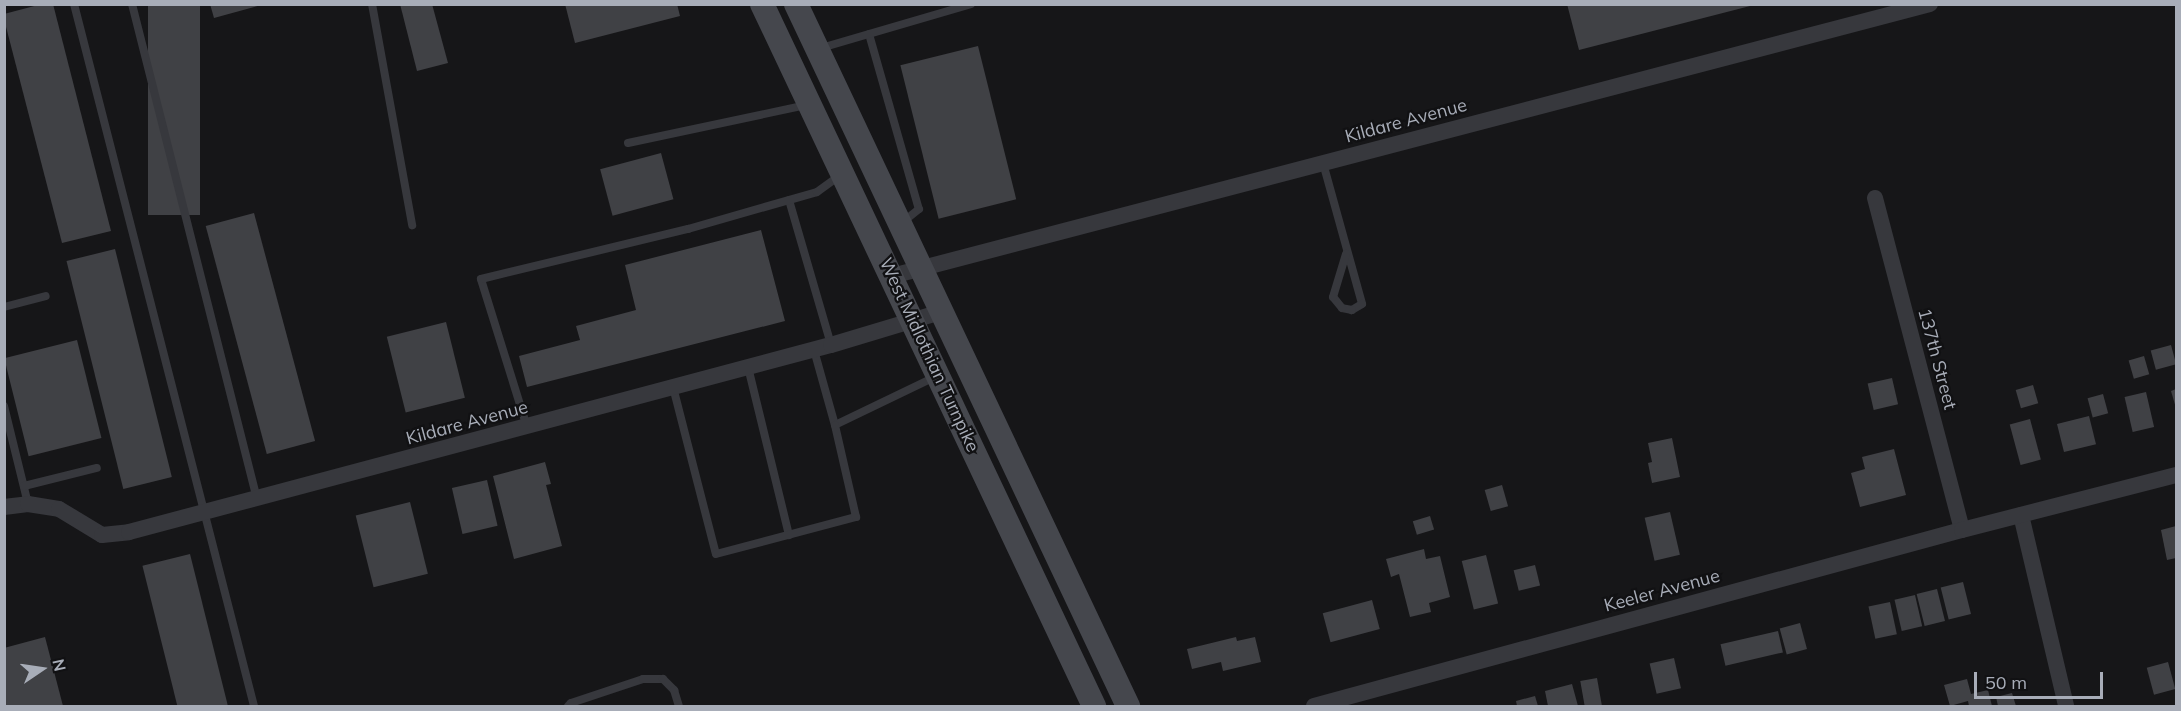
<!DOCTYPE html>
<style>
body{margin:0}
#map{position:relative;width:2181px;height:711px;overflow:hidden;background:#161618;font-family:Mulish,sans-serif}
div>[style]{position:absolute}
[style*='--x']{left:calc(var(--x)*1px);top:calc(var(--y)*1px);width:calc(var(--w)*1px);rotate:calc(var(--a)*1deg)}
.building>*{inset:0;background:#404145;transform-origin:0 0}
.lane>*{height:8px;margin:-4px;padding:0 4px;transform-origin:4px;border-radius:4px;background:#37383d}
.street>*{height:16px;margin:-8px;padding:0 8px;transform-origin:8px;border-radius:8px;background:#37383d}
.secondary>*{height:24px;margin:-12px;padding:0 12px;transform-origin:12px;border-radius:12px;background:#45474d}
span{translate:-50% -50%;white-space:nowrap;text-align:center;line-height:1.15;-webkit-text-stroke:4.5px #111113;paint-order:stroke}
.street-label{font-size:18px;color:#a8adb8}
.frame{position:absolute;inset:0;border:6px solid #a8adb8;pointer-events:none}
.north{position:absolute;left:12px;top:639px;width:60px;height:60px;-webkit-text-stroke:4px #111113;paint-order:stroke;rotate:77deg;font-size:16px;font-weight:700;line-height:24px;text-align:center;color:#a8adb8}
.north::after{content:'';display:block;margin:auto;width:21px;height:27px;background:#a8adb8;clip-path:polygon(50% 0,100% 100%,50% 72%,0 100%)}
.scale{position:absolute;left:1974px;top:672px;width:129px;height:27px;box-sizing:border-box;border:3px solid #a8adb8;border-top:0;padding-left:8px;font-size:18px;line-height:21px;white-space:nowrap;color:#a8adb8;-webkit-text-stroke:4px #111113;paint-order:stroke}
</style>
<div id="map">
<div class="building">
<i style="clip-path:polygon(42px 4px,53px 4px,111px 231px,62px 243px,4px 19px,4px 14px)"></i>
<i style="left:148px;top:4px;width:52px;height:211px"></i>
<i style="clip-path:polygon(210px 4px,260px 4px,261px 5px,214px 18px)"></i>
<i style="clip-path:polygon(400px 4px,432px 4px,448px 63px,417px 71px)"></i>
<i style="clip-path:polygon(565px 4px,677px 4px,680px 16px,575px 43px)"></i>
<i style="clip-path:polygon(1567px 4px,1754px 4px,1754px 5px,1579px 50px)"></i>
<i style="left:978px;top:46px;width:158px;height:80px;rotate:76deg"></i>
<i style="left:661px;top:153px;width:48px;height:63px;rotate:75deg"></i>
<i style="left:254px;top:213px;width:236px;height:50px;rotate:75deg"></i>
<i style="clip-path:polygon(761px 230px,785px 321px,527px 387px,519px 356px,580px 340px,576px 326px,636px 310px,625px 265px)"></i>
<i style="left:115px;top:249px;width:235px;height:50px;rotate:76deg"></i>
<i style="left:446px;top:322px;width:78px;height:61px;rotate:76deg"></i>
<i style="left:77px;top:340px;width:101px;height:75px;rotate:76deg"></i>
<i style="left:2171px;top:345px;width:20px;height:21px;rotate:75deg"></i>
<i style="left:2144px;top:356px;width:19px;height:16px;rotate:74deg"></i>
<i style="left:1892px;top:378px;width:27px;height:25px;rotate:77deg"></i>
<i style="left:2033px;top:385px;width:19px;height:18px;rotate:74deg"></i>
<i style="clip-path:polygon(2176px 389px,2176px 408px,2171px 391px)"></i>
<i style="left:2146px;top:392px;width:36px;height:22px;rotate:77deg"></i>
<i style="left:2103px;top:394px;width:20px;height:16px;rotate:75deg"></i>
<i style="left:2089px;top:416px;width:29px;height:33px;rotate:76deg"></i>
<i style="left:2030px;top:419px;width:42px;height:21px;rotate:75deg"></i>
<i style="clip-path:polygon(1672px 438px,1680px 477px,1652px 483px,1648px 463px,1652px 462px,1648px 443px)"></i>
<i style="clip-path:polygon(1894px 449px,1906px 495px,1860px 507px,1851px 473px,1865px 469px,1862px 457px)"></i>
<i style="clip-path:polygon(545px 462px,551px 484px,546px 485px,562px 546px,514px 559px,493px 476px)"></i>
<i style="left:487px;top:480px;width:47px;height:36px;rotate:77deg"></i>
<i style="left:1502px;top:485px;width:22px;height:18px;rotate:74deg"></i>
<i style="left:410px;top:502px;width:74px;height:56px;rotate:76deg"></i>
<i style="left:1670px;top:512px;width:44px;height:26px;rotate:77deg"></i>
<i style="left:1430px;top:516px;width:14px;height:18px;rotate:73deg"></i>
<i style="clip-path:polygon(2176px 526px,2176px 558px,2167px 560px,2161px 530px)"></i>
<i style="clip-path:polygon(1424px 549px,1426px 559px,1440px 556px,1450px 597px,1429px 603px,1431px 612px,1410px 617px,1399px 574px,1391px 577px,1386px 559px)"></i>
<i style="left:190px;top:554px;width:157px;height:49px;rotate:76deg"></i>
<i style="left:1486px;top:555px;width:50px;height:25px;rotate:76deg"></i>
<i style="left:1535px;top:565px;width:21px;height:22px;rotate:76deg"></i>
<i style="left:1963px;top:582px;width:33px;height:23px;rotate:76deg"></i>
<i style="left:1937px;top:589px;width:33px;height:21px;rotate:76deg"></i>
<i style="left:1915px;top:595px;width:32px;height:21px;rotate:77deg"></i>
<i style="left:1372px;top:600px;width:30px;height:51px;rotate:75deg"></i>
<i style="left:1890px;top:602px;width:33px;height:22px;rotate:78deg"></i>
<i style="left:1800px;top:623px;width:27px;height:21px;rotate:75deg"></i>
<i style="left:1778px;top:631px;width:22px;height:59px;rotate:77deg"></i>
<i style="clip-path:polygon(45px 637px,63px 706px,4px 706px,4px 648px)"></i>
<i style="clip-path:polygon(1236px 637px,1237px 641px,1255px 637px,1261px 662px,1223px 671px,1221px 662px,1192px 669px,1187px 649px)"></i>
<i style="left:1674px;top:658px;width:31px;height:25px;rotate:77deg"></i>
<i style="left:2168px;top:662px;width:28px;height:22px;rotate:75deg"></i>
<i style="left:1597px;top:678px;width:28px;height:17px;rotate:80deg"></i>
<i style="clip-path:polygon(1967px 679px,1971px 694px,1988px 690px,1992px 706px,1969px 706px,1968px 701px,1950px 706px,1944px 685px)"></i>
<i style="clip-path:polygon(1572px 684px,1578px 706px,1548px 706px,1545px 691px)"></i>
<i style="clip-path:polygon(2012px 693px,2016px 706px,1998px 706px,1996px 697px)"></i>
<i style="clip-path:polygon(1535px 696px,1538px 706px,1517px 706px,1516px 701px)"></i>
</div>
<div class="lane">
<i style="--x:74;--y:4;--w:725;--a:75.62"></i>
<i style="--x:132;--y:4;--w:511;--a:75.83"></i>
<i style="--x:372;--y:4;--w:225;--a:79.7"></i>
<i style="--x:869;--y:34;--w:182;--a:74.1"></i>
<i style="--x:919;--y:209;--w:21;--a:141"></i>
<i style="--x:821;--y:48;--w:156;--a:-16.3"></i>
<i style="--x:628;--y:143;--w:183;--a:-12"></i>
<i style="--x:1323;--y:163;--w:146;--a:74.5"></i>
<i style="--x:1362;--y:304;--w:12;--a:149"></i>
<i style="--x:1352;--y:310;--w:10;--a:-169"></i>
<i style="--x:1342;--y:308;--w:14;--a:-129"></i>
<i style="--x:1333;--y:297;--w:45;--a:-73.2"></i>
<i style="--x:789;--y:200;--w:151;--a:73.8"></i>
<i style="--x:4;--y:307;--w:43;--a:-14.7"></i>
<i style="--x:814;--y:350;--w:78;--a:74.4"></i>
<i style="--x:835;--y:425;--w:113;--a:-25.7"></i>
<i style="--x:748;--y:367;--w:173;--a:76.3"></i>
<i style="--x:673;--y:387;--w:172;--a:75.6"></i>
<i style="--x:716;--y:554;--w:145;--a:-14.8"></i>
<i style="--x:856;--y:517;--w:94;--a:-102.9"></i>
<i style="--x:4;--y:406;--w:101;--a:76.2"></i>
<i style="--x:527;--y:427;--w:155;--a:-107.3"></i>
<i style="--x:481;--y:279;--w:213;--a:-13.6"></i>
<i style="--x:688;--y:229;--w:134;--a:-16"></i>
<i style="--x:817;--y:192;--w:29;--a:-36"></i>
<i style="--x:24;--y:486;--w:75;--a:-13.9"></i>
<i style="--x:568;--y:706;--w:4;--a:-45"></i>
<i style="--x:571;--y:703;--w:76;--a:-18.4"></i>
<i style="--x:643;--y:679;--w:20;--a:0"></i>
<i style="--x:663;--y:679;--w:16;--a:45"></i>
<i style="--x:674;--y:690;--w:17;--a:73"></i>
</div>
<div class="street">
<i style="--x:1875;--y:198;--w:343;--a:75.3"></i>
<i style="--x:892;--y:276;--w:1073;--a:-14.68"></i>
<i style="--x:4;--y:507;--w:24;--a:-7"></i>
<i style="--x:28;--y:504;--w:31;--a:9"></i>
<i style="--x:59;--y:509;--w:50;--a:31.2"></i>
<i style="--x:102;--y:535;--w:27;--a:-6"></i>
<i style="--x:129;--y:532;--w:726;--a:-14.92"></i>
<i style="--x:831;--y:345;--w:115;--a:-16.7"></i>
<i style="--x:2021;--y:515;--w:196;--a:76.7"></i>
<i style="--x:1314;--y:706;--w:671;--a:-15.2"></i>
<i style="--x:1962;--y:530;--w:221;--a:-14.4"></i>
</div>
<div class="secondary">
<i style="--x:762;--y:4;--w:777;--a:64.69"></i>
<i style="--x:796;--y:4;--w:777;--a:64.69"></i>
</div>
<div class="street-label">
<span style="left:1406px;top:121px;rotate:-15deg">Kildare Avenue</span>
<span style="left:929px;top:355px;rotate:65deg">West Midlothian Turnpike</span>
<span style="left:1937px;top:359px;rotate:75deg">137th Street</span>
<span style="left:467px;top:423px;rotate:-15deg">Kildare Avenue</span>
<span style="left:1662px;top:591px;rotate:-15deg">Keeler Avenue</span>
</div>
<div class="frame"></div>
<div class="north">N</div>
<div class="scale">50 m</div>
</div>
